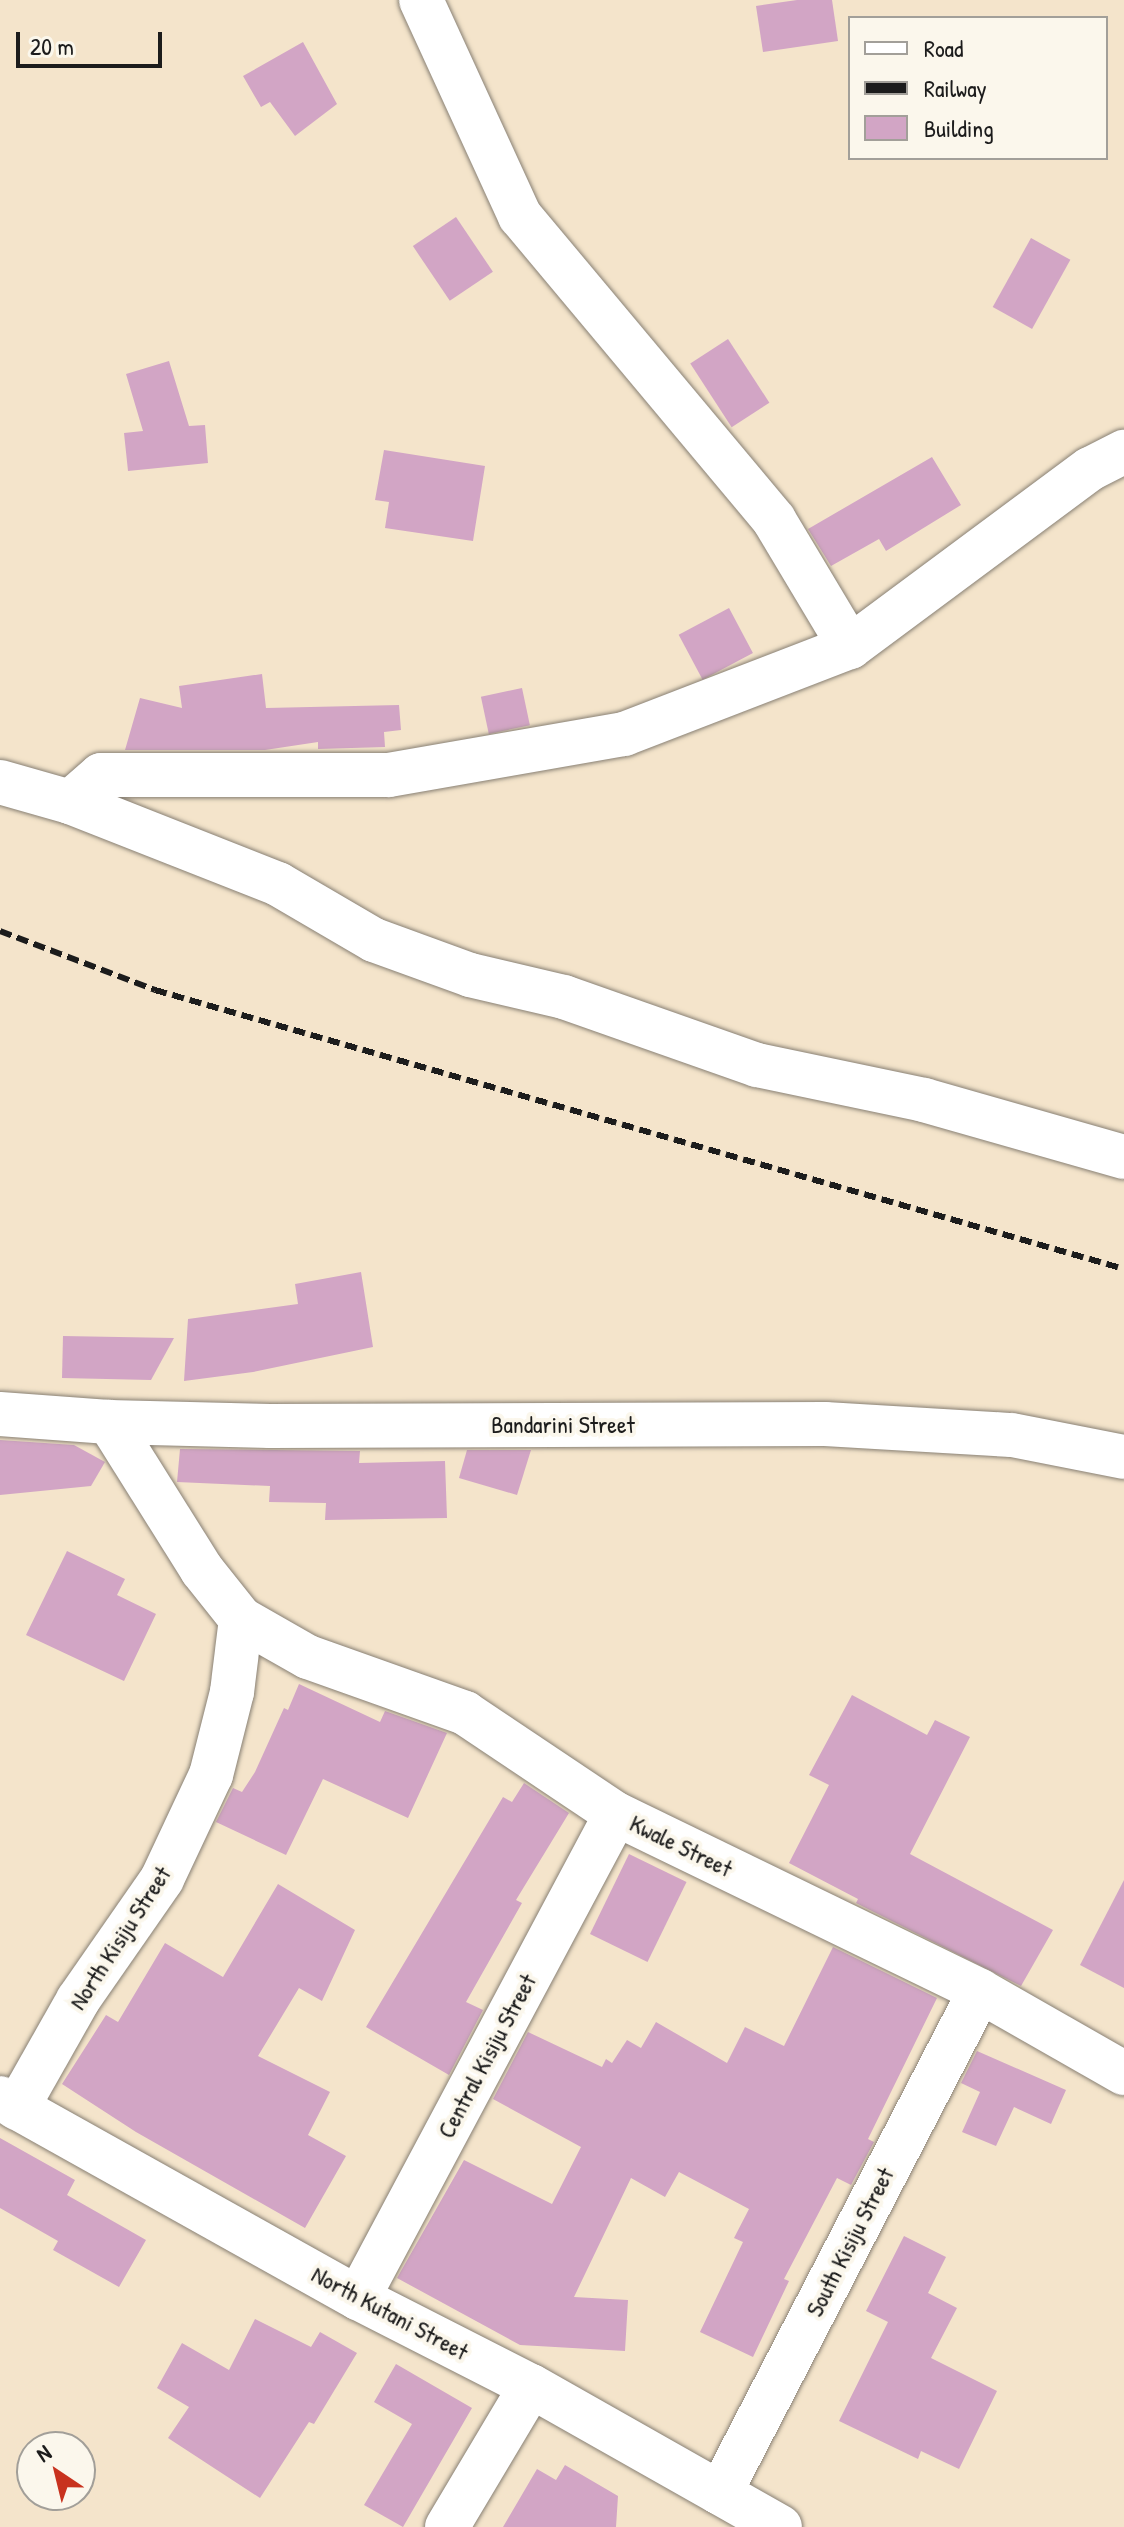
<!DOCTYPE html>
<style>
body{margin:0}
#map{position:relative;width:1124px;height:2527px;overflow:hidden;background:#f4e4cb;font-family:"Patrick Hand",sans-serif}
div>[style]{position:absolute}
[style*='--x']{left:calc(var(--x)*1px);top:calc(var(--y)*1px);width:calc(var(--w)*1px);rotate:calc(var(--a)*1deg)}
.building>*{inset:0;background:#d2a5c5;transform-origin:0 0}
.roads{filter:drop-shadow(0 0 2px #888074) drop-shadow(0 0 2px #888074)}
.street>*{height:44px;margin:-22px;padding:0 22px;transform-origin:22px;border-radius:22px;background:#fff}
.rail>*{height:6px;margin-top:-3px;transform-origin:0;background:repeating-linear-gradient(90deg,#1c1c1c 0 12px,transparent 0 18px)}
span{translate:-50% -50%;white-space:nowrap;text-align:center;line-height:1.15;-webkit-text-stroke:8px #fbf7ec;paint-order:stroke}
.street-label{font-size:24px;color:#1c1c1c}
.legend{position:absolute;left:848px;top:16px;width:260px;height:144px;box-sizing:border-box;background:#fbf7ec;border:2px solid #a29f99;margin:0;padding:10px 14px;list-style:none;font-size:24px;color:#1c1c1c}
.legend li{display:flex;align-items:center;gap:16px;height:40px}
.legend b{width:40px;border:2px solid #a29f99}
.north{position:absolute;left:16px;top:2431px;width:80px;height:80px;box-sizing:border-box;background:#fbf7ec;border:2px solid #a29f99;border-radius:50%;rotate:325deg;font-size:22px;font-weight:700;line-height:32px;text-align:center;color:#1c1c1c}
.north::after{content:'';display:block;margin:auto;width:28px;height:36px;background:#c8321e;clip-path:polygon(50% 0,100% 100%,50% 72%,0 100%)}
.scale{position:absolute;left:16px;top:32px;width:146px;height:36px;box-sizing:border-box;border:4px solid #1c1c1c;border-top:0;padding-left:10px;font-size:24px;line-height:28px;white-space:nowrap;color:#1c1c1c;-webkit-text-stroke:6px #fbf7ec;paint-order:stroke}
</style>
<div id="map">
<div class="building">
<i style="clip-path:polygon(797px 0,832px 0,838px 41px,763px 52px,756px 6px)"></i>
<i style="clip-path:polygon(303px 42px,337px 104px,295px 136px,270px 102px,261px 107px,243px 76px)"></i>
<i style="left:456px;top:217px;width:66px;height:52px;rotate:56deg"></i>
<i style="left:1031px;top:238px;width:45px;height:79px;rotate:29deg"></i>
<i style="left:728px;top:339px;width:76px;height:45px;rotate:57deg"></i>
<i style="clip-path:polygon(169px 361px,189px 426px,205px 425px,208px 463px,128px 471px,124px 433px,143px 431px,126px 374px)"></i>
<i style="clip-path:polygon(384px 450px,485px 466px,473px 541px,385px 528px,389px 502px,375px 500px)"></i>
<i style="clip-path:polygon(932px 457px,961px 505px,886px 551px,879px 539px,831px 566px,808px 529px)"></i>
<i style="left:729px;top:608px;width:51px;height:57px;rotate:62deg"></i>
<i style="clip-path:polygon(262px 674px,266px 708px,399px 705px,401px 730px,384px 732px,385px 747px,318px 749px,318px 742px,265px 750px,125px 750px,140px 698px,182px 708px,179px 686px)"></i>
<i style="left:522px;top:688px;width:38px;height:42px;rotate:78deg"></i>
<i style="clip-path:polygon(361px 1272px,373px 1347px,253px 1372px,184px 1381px,188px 1319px,298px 1304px,295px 1284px)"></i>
<i style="clip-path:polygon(63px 1336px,174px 1338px,151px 1380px,62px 1378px)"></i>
<i style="clip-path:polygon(0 1440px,74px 1445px,105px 1462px,91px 1486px,0 1495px)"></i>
<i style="clip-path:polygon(180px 1449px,360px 1451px,359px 1463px,445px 1461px,447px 1518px,325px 1520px,326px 1503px,269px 1502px,270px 1486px,177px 1482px)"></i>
<i style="clip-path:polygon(467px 1450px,531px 1450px,517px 1495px,459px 1478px)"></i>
<i style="clip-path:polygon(67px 1551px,125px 1579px,117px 1595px,156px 1614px,124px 1681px,26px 1635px)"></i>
<i style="clip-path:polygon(299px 1684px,380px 1722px,385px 1711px,447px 1733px,408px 1818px,323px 1779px,286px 1855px,216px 1822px,233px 1788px,242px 1792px,255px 1772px,284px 1708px,288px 1710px)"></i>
<i style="clip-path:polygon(852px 1695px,927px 1735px,935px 1720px,970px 1737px,910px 1854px,1053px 1930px,1021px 1986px,856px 1903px,858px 1899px,789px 1863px,829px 1785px,809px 1775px)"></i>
<i style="clip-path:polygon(524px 1783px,569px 1813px,516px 1900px,522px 1903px,466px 2002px,483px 2010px,449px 2075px,366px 2027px,503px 1797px,512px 1802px)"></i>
<i style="left:629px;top:1854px;width:64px;height:89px;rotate:26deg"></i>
<i style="clip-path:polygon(1124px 1880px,1124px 1988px,1080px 1965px)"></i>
<i style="clip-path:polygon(278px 1884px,355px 1930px,322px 2001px,299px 1988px,258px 2056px,330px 2092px,308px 2135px,346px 2156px,305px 2228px,136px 2132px,62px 2084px,106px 2015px,118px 2022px,165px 1943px,223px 1977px)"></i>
<i style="clip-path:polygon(833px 1947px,937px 1998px,868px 2139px,874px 2142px,851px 2185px,837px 2178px,784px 2279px,789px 2281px,753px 2357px,700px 2332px,743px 2242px,734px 2238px,749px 2209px,679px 2172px,665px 2197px,631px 2178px,574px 2297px,628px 2300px,625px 2351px,520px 2345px,397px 2278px,464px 2160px,552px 2204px,581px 2147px,493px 2099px,528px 2032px,602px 2067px,606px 2059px,612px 2063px,627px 2040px,641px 2048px,656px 2022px,727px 2063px,745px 2027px,784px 2046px)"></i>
<i style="clip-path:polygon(977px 2051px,1066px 2090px,1051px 2124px,1014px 2107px,996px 2146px,962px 2132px,980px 2092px,961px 2083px)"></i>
<i style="clip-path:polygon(0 2138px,75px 2180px,67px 2195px,146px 2240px,119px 2287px,53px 2250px,58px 2241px,0 2208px)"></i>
<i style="clip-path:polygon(904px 2236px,946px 2257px,928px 2293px,957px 2308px,931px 2358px,997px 2391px,959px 2469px,921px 2451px,918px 2459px,839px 2421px,888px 2322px,866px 2311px)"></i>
<i style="clip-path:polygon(255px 2319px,311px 2347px,320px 2332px,357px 2353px,314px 2424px,309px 2422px,260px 2498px,168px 2438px,189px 2407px,157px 2388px,182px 2343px,229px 2370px)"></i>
<i style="clip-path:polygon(396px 2364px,472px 2408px,403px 2527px,364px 2505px,412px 2424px,374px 2402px)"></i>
<i style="clip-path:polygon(565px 2465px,618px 2496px,616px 2527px,503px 2527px,537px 2469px,556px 2480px)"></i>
</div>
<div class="roads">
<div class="street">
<i style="--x:421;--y:0;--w:238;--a:65.4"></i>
<i style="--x:520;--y:216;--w:396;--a:50.1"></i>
<i style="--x:774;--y:520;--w:148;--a:59.1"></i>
<i style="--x:0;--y:782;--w:73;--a:15.9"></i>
<i style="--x:70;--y:802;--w:224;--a:21.5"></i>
<i style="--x:278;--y:884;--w:111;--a:30.3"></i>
<i style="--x:374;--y:940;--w:102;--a:20"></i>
<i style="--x:470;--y:975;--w:97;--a:13.2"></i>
<i style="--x:564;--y:997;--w:205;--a:19.4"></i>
<i style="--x:757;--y:1065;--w:171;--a:11.8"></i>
<i style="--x:924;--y:1100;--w:208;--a:15.9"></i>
<i style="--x:70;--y:802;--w:41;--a:-41.1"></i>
<i style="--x:101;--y:775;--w:288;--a:0"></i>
<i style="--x:389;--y:775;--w:239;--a:-9.9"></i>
<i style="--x:624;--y:734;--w:242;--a:-21.1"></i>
<i style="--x:850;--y:647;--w:299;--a:-36.6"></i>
<i style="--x:1090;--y:469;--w:38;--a:-27"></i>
<i style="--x:0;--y:1414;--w:109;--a:4.2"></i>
<i style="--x:109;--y:1422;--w:161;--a:1.4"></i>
<i style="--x:270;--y:1426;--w:555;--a:-0.21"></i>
<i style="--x:825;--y:1424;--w:187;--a:3.4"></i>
<i style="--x:1012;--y:1435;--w:114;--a:11.1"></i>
<i style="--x:241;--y:1619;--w:77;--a:29.6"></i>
<i style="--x:308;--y:1657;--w:167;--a:19.6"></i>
<i style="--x:465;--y:1713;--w:182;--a:33.8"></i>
<i style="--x:616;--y:1814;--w:405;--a:25.9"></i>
<i style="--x:980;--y:1991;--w:166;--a:29.7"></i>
<i style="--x:0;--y:2098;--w:410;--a:29.2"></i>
<i style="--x:358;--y:2298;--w:194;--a:27"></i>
<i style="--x:531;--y:2386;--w:286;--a:29.5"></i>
<i style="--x:17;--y:2108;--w:124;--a:-60.5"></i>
<i style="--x:78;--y:2000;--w:147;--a:-55.2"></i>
<i style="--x:162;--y:1879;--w:115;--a:-64.8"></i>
<i style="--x:211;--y:1775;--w:86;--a:-75.8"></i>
<i style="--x:232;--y:1692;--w:74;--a:-83"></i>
<i style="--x:241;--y:1619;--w:63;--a:-128.5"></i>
<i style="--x:202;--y:1570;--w:175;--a:-122.1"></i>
<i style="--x:358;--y:2298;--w:548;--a:-61.94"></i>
<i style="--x:720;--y:2493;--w:565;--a:-62.62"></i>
<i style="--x:447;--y:2527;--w:164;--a:-59.2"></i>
</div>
</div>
<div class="rail">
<i style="--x:0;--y:931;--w:166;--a:20.8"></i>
<i style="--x:155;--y:990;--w:1008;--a:16.06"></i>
</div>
<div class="street-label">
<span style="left:563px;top:1425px">Bandarini Street</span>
<span style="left:681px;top:1846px;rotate:26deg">Kwale Street</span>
<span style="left:120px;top:1938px;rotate:-57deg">North Kisiju Street</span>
<span style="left:487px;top:2056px;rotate:-62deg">Central Kisiju Street</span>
<span style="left:850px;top:2242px;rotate:-63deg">South Kisiju Street</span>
<span style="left:390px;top:2313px;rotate:28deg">North Kutani Street</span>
</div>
<ul class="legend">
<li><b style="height:10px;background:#fff"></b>Road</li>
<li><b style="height:10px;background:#1c1c1c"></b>Railway</li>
<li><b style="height:22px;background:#d2a5c5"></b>Building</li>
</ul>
<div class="north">N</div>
<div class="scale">20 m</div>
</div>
